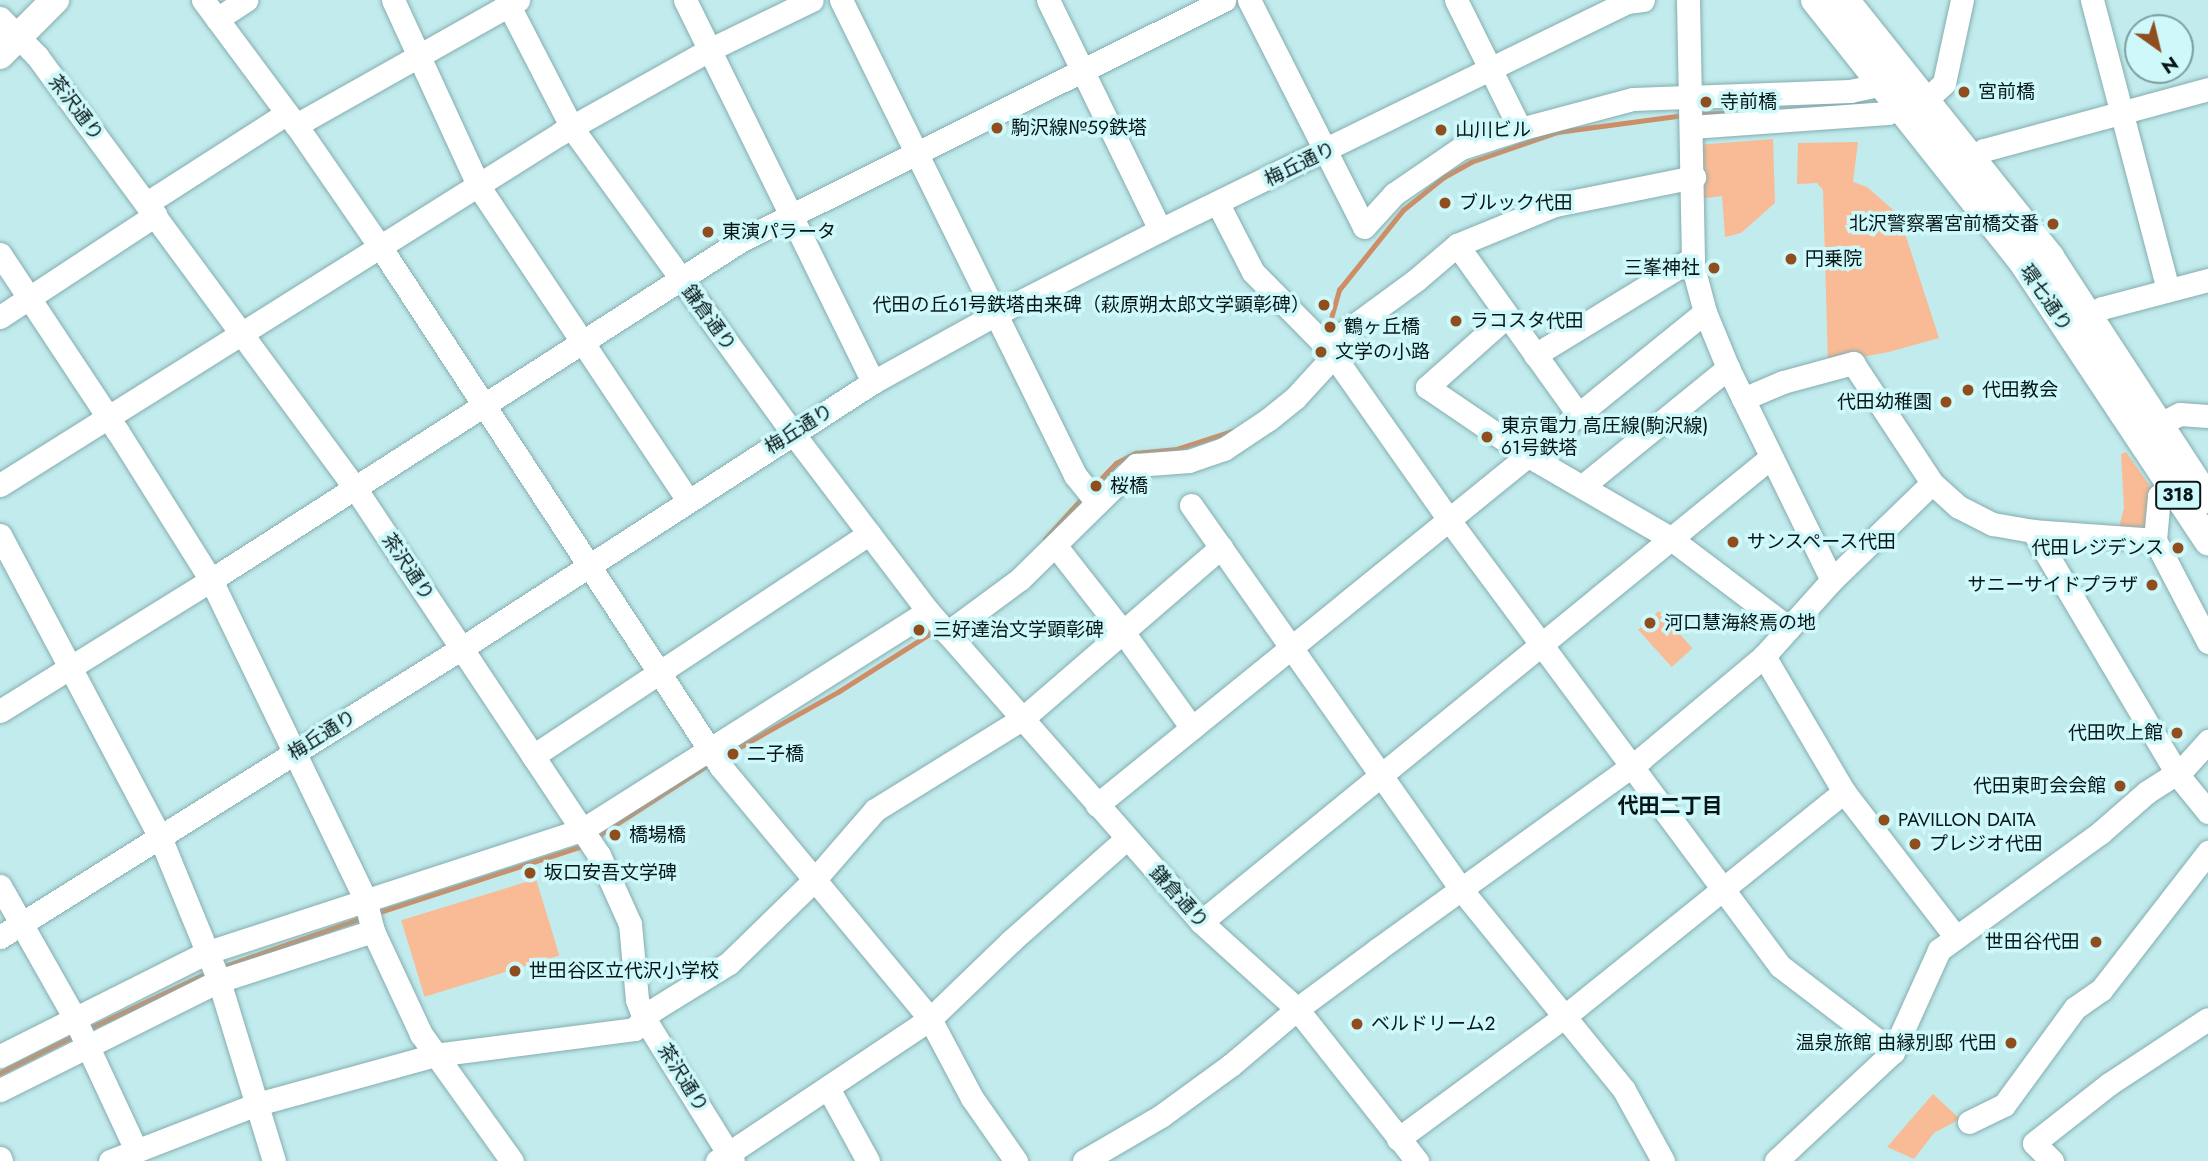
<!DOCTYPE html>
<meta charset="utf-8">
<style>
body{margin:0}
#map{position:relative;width:2208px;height:1161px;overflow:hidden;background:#c1ebed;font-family:Jost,"Noto Sans JP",sans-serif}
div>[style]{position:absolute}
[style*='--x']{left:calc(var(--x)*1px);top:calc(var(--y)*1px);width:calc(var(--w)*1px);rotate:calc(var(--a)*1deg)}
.green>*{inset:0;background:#f9bb95;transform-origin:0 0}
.stream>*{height:4.5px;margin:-2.25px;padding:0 2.25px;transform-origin:2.25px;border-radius:2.25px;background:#ce8e65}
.roads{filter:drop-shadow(0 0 2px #85adaf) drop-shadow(0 0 2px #85adaf)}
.minor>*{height:23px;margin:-11.5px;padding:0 11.5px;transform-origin:11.5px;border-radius:11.5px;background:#fff}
.major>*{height:28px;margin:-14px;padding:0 14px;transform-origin:14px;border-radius:14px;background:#fff}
.dots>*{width:19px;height:19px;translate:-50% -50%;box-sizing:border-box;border:4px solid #cef8fa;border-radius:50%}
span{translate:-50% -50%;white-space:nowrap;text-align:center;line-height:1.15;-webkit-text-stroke:7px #cef8fa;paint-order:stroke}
.shield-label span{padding:2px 5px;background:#cef8fa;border:2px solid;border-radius:5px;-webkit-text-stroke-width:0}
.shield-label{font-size:18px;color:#071718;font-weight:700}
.poi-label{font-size:19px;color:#071718}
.left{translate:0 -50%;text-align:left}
.right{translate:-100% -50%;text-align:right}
.street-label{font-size:19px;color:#071718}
.neighbourhood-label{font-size:21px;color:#071718;font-weight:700}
.north{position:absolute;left:2124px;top:14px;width:70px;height:70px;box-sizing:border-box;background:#cef8fa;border:2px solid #7e9ea0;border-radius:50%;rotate:146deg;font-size:19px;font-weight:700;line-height:28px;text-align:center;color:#071718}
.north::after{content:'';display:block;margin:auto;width:24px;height:32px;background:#904d1d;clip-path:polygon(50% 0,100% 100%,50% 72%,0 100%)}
</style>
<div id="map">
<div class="green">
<i style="clip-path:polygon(1773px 139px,1775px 203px,1741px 233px,1725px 237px,1722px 196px,1698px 199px,1698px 145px)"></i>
<i style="clip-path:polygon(1858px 142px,1853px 182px,1867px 187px,1899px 215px,1939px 338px,1889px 352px,1828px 363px,1823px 190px,1817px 183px,1797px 184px,1798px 143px)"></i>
<i style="clip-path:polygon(2126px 452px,2152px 489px,2145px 527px,2118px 531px,2124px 508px,2121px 454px)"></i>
<i style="left:1659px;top:611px;width:50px;height:28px;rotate:48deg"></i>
<i style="left:536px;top:879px;width:80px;height:141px;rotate:73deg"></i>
<i style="clip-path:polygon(1933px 1094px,1960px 1119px,1934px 1133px,1914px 1159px,1887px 1147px)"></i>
</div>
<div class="stream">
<i style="--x:1696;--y:114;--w:30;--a:-2"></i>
<i style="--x:1326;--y:336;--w:48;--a:-74.2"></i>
<i style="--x:1339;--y:290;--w:102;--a:-51.3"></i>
<i style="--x:1403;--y:210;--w:53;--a:-38.8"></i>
<i style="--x:1444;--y:177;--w:31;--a:-29"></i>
<i style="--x:1471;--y:162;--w:91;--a:-19.2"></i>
<i style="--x:1557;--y:132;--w:128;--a:-7.6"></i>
<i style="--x:1093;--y:487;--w:33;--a:-46"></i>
<i style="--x:1116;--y:463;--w:22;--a:-27"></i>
<i style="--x:1136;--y:453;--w:41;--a:-5.6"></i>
<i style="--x:1177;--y:449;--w:58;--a:-18.1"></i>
<i style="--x:1045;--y:539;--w:58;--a:-47.8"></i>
<i style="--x:722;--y:757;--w:133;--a:-29.3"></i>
<i style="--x:838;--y:692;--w:114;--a:-32.4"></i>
<i style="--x:595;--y:838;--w:138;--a:-32.9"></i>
<i style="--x:377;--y:913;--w:219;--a:-18.1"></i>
<i style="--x:222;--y:967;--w:148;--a:-19.3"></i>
<i style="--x:88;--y:1029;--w:132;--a:-25.2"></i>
<i style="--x:0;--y:1073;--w:83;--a:-26.6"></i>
</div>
<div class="roads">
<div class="minor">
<i style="--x:203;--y:0;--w:156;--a:53.4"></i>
<i style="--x:296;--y:125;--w:150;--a:55.4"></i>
<i style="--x:381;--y:248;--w:620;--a:56.77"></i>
<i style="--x:721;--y:767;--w:327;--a:50.3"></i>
<i style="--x:930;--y:1019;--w:89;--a:62"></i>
<i style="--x:972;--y:1098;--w:77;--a:55.1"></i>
<i style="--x:393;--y:0;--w:206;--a:65.3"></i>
<i style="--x:479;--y:187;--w:376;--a:56.3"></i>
<i style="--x:506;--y:0;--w:144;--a:62.7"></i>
<i style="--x:572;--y:128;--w:375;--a:54.1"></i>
<i style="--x:792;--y:432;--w:225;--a:52.8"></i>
<i style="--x:928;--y:611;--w:414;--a:48.7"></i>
<i style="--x:1201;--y:922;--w:130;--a:42.2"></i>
<i style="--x:1297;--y:1009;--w:194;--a:51.7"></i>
<i style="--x:685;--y:0;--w:426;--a:63.8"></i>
<i style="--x:841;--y:0;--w:530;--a:63.77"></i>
<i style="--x:1075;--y:475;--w:33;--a:51"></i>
<i style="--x:1048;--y:0;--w:256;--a:64"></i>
<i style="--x:1249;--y:0;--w:254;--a:63.1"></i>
<i style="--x:1364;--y:227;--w:45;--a:-47.7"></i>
<i style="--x:1394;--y:194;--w:81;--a:-34.5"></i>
<i style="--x:1461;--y:148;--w:62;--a:-17.9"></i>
<i style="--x:1520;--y:129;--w:117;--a:-14.9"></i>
<i style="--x:1633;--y:99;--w:217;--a:-2.1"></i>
<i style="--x:1850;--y:91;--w:35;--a:-12"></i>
<i style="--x:1456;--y:0;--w:144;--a:63.6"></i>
<i style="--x:1688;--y:0;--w:267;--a:88.9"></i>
<i style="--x:1693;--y:267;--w:47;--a:75.1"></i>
<i style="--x:1705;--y:312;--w:61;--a:67.7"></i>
<i style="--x:1728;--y:368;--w:236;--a:63.9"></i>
<i style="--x:2092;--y:0;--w:300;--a:75.3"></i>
<i style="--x:0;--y:18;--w:53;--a:45.8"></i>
<i style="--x:37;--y:56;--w:536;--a:53.64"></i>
<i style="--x:355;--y:488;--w:441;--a:56.4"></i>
<i style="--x:599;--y:855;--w:76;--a:65.8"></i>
<i style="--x:630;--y:924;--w:76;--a:84.7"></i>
<i style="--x:637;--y:1000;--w:19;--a:69"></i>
<i style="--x:644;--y:1018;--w:168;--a:58.1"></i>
<i style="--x:217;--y:19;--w:35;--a:-33"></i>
<i style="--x:1926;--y:100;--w:25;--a:-43"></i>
<i style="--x:1944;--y:83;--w:85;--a:-77.8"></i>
<i style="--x:296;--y:125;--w:255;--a:-29.4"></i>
<i style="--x:1691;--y:127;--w:197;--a:-4.1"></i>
<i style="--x:1888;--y:113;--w:16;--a:-27"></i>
<i style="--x:1972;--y:159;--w:15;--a:-37"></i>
<i style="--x:1984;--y:150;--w:232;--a:-15.2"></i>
<i style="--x:147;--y:203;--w:166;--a:-32.7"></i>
<i style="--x:1218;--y:204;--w:76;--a:62.8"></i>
<i style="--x:1253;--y:272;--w:108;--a:45.4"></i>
<i style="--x:1329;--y:349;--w:209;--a:54.9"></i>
<i style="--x:1449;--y:520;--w:555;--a:53.42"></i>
<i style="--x:1780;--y:966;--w:142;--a:37.3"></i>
<i style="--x:1457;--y:245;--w:208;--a:54.4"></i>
<i style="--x:0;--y:254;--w:214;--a:56.5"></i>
<i style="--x:118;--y:432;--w:175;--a:57.9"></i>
<i style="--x:211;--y:580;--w:354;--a:64.2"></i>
<i style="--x:365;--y:899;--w:33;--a:76"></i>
<i style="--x:373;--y:931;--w:114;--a:65"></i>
<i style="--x:421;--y:1034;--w:156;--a:54.4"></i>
<i style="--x:2089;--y:315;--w:15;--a:-28"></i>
<i style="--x:2102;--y:308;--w:110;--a:-14.8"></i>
<i style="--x:1507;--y:316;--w:107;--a:138.4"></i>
<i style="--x:1427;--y:387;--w:121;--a:34.2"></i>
<i style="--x:1527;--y:455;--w:165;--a:30.1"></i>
<i style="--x:1670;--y:538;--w:149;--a:37.1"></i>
<i style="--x:0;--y:317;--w:186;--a:-33.3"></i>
<i style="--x:1535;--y:355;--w:185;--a:-31.5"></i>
<i style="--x:1743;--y:399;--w:43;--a:-23"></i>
<i style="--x:1783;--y:382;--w:73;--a:-15.2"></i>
<i style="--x:1853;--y:363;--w:144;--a:56.6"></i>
<i style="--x:1932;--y:483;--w:36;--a:42"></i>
<i style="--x:1959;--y:507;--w:38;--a:27"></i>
<i style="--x:1993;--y:524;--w:41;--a:9.9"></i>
<i style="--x:2033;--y:531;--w:122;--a:4.2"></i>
<i style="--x:2160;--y:424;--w:22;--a:-27"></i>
<i style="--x:2180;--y:414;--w:28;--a:4"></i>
<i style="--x:0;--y:485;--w:662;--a:-32.11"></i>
<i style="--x:561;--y:133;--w:170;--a:-29.3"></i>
<i style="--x:709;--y:50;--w:114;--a:-25.9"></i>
<i style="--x:1584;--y:485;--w:186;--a:-39.1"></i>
<i style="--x:2172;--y:485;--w:17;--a:140"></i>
<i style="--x:2159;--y:496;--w:44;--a:95.2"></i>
<i style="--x:2155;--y:540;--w:115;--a:62.5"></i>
<i style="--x:1191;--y:505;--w:468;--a:54.9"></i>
<i style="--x:1460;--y:888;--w:260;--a:50.9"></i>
<i style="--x:1624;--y:1090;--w:81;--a:61.2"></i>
<i style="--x:2033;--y:531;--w:282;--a:59.3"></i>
<i style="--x:2177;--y:774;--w:49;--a:50.8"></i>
<i style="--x:0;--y:535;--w:342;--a:62.1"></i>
<i style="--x:160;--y:837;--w:156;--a:67.7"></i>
<i style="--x:219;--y:981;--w:188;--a:73"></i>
<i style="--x:1055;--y:545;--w:110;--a:52"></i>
<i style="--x:1123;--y:632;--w:118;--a:54.3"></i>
<i style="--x:947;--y:633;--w:91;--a:-36.5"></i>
<i style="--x:1020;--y:579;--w:163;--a:-44.5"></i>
<i style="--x:1136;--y:465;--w:53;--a:-4.3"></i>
<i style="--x:1189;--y:461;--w:37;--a:-19"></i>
<i style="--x:1224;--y:449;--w:54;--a:-33.7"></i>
<i style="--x:1269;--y:419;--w:33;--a:-39"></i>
<i style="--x:1295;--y:398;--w:49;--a:-47.5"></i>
<i style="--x:1328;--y:362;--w:26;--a:-69"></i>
<i style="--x:1337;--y:338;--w:98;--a:-36.3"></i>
<i style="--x:1416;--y:280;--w:54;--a:-40.5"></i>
<i style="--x:1457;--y:245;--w:106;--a:-22.2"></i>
<i style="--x:1555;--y:205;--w:142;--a:-11.4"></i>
<i style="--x:1764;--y:656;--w:158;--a:59.5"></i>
<i style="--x:1844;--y:792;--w:182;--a:52.4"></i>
<i style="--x:0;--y:711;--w:248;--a:-31.8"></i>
<i style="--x:211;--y:580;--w:628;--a:-32.65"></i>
<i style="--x:740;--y:241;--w:541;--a:-26.47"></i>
<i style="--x:533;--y:756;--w:403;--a:-33.5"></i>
<i style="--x:1097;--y:805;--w:783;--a:-39.04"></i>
<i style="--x:0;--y:886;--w:150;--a:60.5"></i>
<i style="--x:74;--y:1017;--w:147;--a:65"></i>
<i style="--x:1201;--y:922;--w:734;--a:-39.2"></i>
<i style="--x:0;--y:937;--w:545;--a:-32.03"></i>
<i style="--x:462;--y:648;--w:490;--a:-32.9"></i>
<i style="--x:873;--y:382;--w:141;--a:-28.9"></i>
<i style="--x:996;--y:314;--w:184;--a:-27.1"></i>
<i style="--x:1160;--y:230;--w:520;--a:-26.02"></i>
<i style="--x:1627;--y:2;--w:16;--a:-7"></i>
<i style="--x:0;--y:1056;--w:233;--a:-26.6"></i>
<i style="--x:208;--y:952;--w:393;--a:-18.1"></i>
<i style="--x:582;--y:830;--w:409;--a:-32.3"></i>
<i style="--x:828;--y:1088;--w:83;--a:61.3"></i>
<i style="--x:0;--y:1090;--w:245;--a:-26.5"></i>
<i style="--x:219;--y:981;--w:162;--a:-18"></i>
<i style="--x:1969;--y:1122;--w:39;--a:-26"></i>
<i style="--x:2004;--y:1105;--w:120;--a:-53.8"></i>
<i style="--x:2075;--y:1008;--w:32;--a:-35"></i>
<i style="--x:2101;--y:990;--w:175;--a:-52.2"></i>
<i style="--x:1398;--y:1139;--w:207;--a:-36.4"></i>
<i style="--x:1565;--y:1016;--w:358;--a:-38.8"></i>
<i style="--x:0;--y:1158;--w:3;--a:72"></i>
<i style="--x:110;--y:1161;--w:158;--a:-21.2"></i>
<i style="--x:257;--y:1104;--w:185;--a:-15.4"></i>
<i style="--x:435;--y:1055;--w:201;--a:-7.4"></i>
<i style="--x:634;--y:1029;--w:27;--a:-45"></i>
<i style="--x:653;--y:1010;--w:89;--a:-31.7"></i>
<i style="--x:729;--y:963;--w:120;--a:-44.3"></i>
<i style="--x:815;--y:879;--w:91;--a:-49"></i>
<i style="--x:875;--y:810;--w:173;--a:-31.8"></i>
<i style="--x:1022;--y:719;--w:263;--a:-40.8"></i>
<i style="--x:717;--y:1161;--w:256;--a:-33.7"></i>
<i style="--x:930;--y:1019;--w:112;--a:-43.9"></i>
<i style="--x:1011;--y:941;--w:154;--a:-41.6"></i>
<i style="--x:1084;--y:1161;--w:89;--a:-30.3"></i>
<i style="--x:1161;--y:1116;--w:87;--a:-36.1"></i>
<i style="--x:1231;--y:1065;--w:87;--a:-40.3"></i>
<i style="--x:1297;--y:1009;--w:101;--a:-36.5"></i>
<i style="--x:1378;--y:949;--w:324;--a:-35.8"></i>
<i style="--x:1641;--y:759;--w:160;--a:-39.9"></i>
<i style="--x:1764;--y:656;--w:102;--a:-48.2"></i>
<i style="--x:1832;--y:580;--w:139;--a:-44.1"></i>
<i style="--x:1776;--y:1161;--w:160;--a:-43"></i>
<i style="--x:1893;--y:1052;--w:112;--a:-65.7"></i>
<i style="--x:1939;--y:950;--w:199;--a:-36"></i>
<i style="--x:2100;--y:833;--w:62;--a:-41.1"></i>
<i style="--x:2147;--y:792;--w:43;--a:-32.6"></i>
<i style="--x:2183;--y:769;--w:38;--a:-48"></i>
<i style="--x:2052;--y:1161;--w:25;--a:-135"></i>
<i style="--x:2034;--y:1143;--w:95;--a:-38.2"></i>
<i style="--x:2109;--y:1084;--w:118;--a:-33.3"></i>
</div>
<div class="major">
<i style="--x:1815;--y:0;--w:337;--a:51.6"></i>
<i style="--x:2024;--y:264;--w:333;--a:56.4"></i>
<i style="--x:1845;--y:0;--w:329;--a:51.4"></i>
<i style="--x:2050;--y:257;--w:289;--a:56.9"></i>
<i style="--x:0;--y:55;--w:78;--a:-45"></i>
</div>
</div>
<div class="dots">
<i style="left:1964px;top:92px;background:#904d1d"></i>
<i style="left:1706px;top:102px;background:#904d1d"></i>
<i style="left:997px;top:128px;background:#904d1d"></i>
<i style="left:1441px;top:130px;background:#904d1d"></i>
<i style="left:1445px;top:203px;background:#904d1d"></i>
<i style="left:2053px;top:224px;background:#904d1d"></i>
<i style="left:708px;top:232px;background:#904d1d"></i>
<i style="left:1791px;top:259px;background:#904d1d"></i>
<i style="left:1714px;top:268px;background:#904d1d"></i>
<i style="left:1324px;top:305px;background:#904d1d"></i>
<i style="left:1456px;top:321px;background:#904d1d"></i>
<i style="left:1330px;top:327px;background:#904d1d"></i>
<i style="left:1321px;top:352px;background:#904d1d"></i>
<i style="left:1968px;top:390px;background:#904d1d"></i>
<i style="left:1946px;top:402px;background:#904d1d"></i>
<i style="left:1487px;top:437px;background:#904d1d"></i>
<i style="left:1096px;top:486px;background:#904d1d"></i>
<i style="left:1733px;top:542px;background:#904d1d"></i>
<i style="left:2178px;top:548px;background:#904d1d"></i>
<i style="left:2152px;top:585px;background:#904d1d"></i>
<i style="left:1650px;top:623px;background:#904d1d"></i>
<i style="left:919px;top:630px;background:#904d1d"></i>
<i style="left:2177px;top:733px;background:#904d1d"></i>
<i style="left:733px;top:754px;background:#904d1d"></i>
<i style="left:2120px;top:786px;background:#904d1d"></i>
<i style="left:1884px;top:820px;background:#904d1d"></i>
<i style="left:615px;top:835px;background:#904d1d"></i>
<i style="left:1915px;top:844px;background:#904d1d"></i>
<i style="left:530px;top:873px;background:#904d1d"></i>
<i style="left:2096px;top:942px;background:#904d1d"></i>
<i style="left:515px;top:971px;background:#904d1d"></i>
<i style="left:1357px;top:1024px;background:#904d1d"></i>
<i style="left:2011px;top:1043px;background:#904d1d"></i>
</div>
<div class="shield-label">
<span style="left:2178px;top:495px">318</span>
</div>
<div class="poi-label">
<span class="left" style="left:1978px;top:92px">宮前橋</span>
<span class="left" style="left:1720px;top:102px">寺前橋</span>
<span class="left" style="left:1011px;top:128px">駒沢線№５９鉄塔</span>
<span class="left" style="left:1455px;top:130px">山川ビル</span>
<span class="left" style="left:1459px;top:203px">ブルック代田</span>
<span class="right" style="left:2039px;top:224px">北沢警察署宮前橋交番</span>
<span class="left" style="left:722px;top:232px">東演パラータ</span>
<span class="left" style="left:1805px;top:259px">円乗院</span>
<span class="right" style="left:1700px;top:268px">三峯神社</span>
<span class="right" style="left:1310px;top:305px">代田の丘61号鉄塔由来碑（萩原朔太郎文学顕彰碑）</span>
<span class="left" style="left:1470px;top:321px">ラコスタ代田</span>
<span class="left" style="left:1344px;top:327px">鶴ヶ丘橋</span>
<span class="left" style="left:1335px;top:352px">文学の小路</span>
<span class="left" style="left:1982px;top:390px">代田教会</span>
<span class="right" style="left:1932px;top:402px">代田幼稚園</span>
<span class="left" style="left:1501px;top:437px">東京電力 高圧線(駒沢線)<br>61号鉄塔</span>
<span class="left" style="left:1110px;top:486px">桜橋</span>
<span class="left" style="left:1747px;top:542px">サンスペース代田</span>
<span class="right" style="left:2164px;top:548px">代田レジデンス</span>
<span class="right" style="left:2138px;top:585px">サニーサイドプラザ</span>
<span class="left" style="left:1664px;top:623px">河口慧海終焉の地</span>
<span class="left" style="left:933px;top:630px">三好達治文学顕彰碑</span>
<span class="right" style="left:2163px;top:733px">代田吹上館</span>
<span class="left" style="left:747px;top:754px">二子橋</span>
<span class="right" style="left:2106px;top:786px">代田東町会会館</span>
<span class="left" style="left:1898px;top:820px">PAVILLON DAITA</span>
<span class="left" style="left:629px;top:835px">橋場橋</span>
<span class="left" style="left:1929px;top:844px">プレジオ代田</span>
<span class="left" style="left:544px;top:873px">坂口安吾文学碑</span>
<span class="right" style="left:2080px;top:942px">世田谷代田</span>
<span class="left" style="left:529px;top:971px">世田谷区立代沢小学校</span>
<span class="left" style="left:1371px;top:1024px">ベルドリーム２</span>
<span class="right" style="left:1997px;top:1043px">温泉旅館 由縁別邸 代田</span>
</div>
<div class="street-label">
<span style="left:76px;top:108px;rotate:53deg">茶沢通り</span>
<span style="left:1300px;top:164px;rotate:-26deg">梅丘通り</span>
<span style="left:2046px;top:298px;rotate:56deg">環七通り</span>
<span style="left:709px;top:318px;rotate:54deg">鎌倉通り</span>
<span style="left:799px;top:429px;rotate:-32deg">梅丘通り</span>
<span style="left:408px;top:567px;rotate:56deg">茶沢通り</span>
<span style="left:322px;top:735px;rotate:-32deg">梅丘通り</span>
<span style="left:1179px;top:897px;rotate:48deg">鎌倉通り</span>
<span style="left:683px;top:1078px;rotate:58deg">茶沢通り</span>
</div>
<div class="neighbourhood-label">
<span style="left:1670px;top:806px">代田二丁目</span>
</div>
<div class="north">N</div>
</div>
